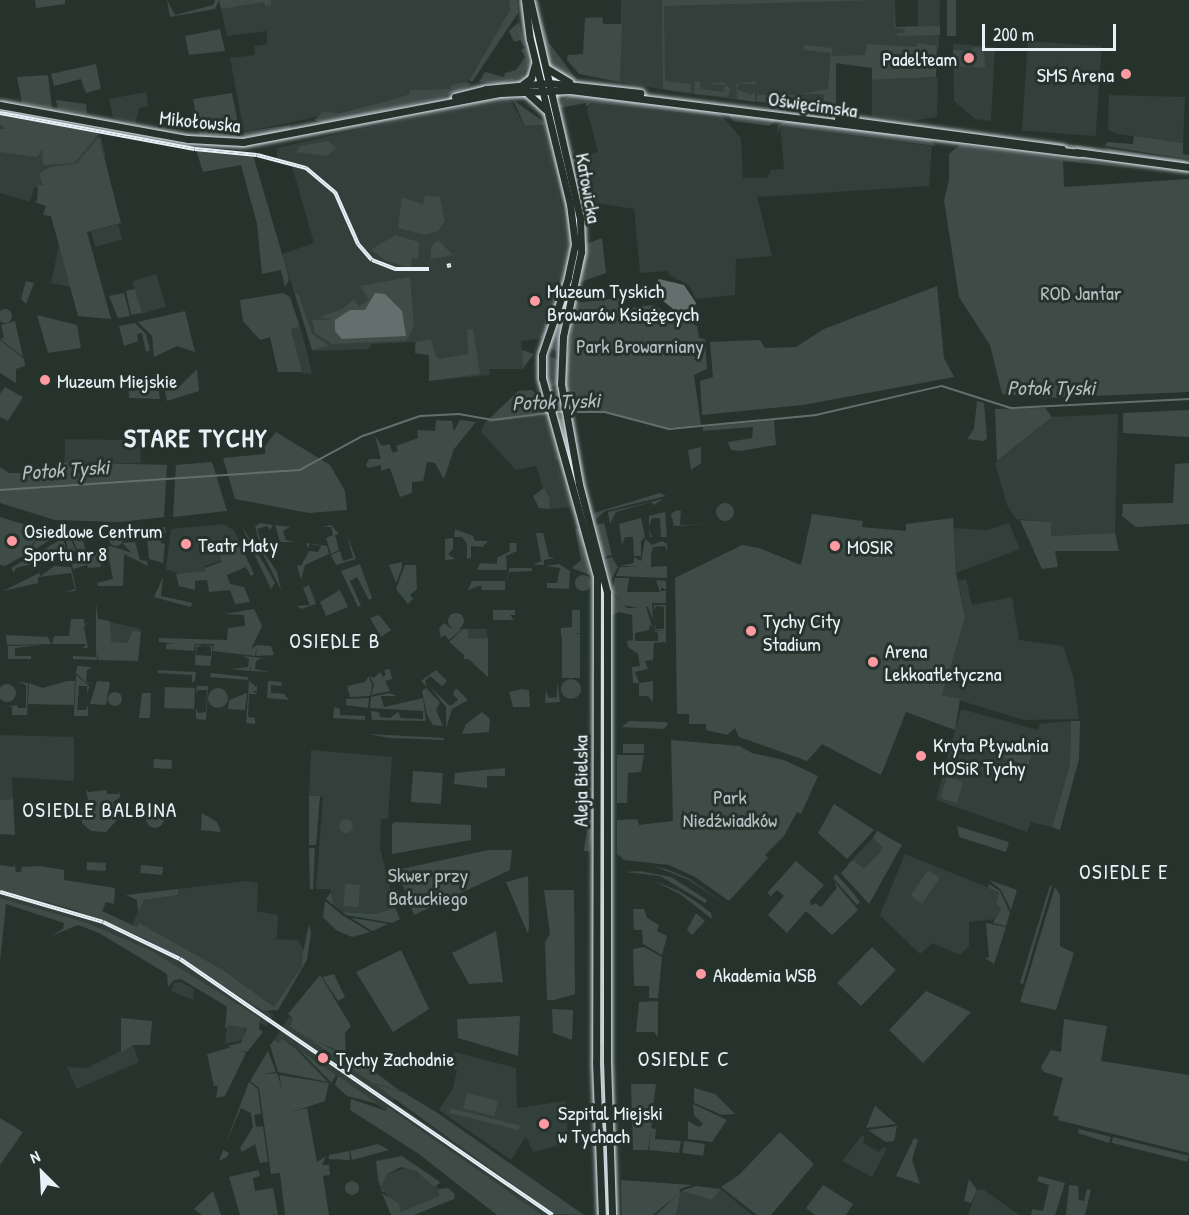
<!DOCTYPE html>
<meta charset="utf-8">
<style>
body{margin:0}
#map{position:relative;width:1189px;height:1215px;overflow:hidden;background:#26332d;font-family:"Patrick Hand",sans-serif}
div>[style]{position:absolute}
[style*='--x']{left:calc(var(--x)*1px);top:calc(var(--y)*1px);width:calc(var(--w)*1px);rotate:calc(var(--a)*1deg)}
.built>*{inset:0;background:#333f3a;transform-origin:0 0}
.green>*{inset:0;background:#3e4b47;transform-origin:0 0}
.round{border-radius:50%}
.water>*{inset:0;background:#636f6d}
.stream>*{height:1.5px;margin:-0.75px;padding:0 0.75px;transform-origin:0.75px;border-radius:0.75px;background:#636f6d}
.roads{filter:drop-shadow(0 0 2px #e8f1f8) drop-shadow(0 0 2px #e8f1f8)}
.major>*{height:7px;margin:-3.5px;padding:0 3.5px;transform-origin:3.5px;border-radius:3.5px;background:#26332d}
.rail>*{height:4px;margin-top:-2px;transform-origin:0;background:repeating-linear-gradient(90deg,#26332d 0 4.5px,#e8f1f8 0 9px);box-sizing:border-box;border-block:2px solid #e8f1f8}
.dots>*{width:16px;height:16px;translate:-50% -50%;box-sizing:border-box;border:3px solid #26332d;border-radius:50%}
span{translate:-50% -50%;white-space:nowrap;text-align:center;line-height:1.15;-webkit-text-stroke:6px #26332d;paint-order:stroke}
.poi-label{font-size:20px;color:#e8f1f8}
.right{translate:-100% -50%;text-align:right}
.left{translate:0 -50%;text-align:left}
.street-label{font-size:20px;color:#e8f1f8}
.park-label{font-size:20px;color:#b5bfc3}
.water-label{font-size:21px;color:#b3bdc0;font-style:italic}
.neighbourhood-label{font-size:21px;color:#e8f1f8;letter-spacing:1.5px}
.district-label{font-size:26px;color:#e8f1f8;font-weight:700;letter-spacing:1.5px}
.north{position:absolute;left:12px;top:1143px;width:60px;height:60px;-webkit-text-stroke:4px #26332d;paint-order:stroke;rotate:336deg;font-size:16px;font-weight:700;line-height:24px;text-align:center;color:#e8f1f8}
.north::after{content:'';display:block;margin:auto;width:21px;height:27px;background:#e8f1f8;clip-path:polygon(50% 0,100% 100%,50% 72%,0 100%)}
.scale{position:absolute;left:982px;top:24px;width:134px;height:27px;box-sizing:border-box;border:3px solid #e8f1f8;border-top:0;padding-left:8px;font-size:18px;line-height:21px;white-space:nowrap;color:#e8f1f8;-webkit-text-stroke:4px #26332d;paint-order:stroke}
</style>
<div id="map">
<div class="built">
<i style="clip-path:polygon(259px 0,509px 0,510px 10px,465px 86px,244px 132px,230px 58px,255px 55px,254px 46px,267px 44px,267px 31px,227px 36px,221px 9px)"></i>
<i style="clip-path:polygon(621px 0,895px 0,896px 27px,918px 26px,918px 0,940px 0,939px 47px,936px 53px,872px 68px,836px 63px,836px 112px,677px 92px,620px 82px)"></i>
<i style="left:1028px;top:41px;width:74px;height:90px;rotate:4deg"></i>
<i style="clip-path:polygon(953px 44px,995px 47px,991px 121px,975px 119px,954px 101px)"></i>
<i style="clip-path:polygon(938px 77px,937px 117px,911px 121px,872px 116px,872px 80px)"></i>
<i style="clip-path:polygon(146px 92px,148px 106px,139px 108px,135px 124px,113px 117px,109px 99px)"></i>
<i style="clip-path:polygon(1109px 95px,1185px 97px,1183px 143px,1117px 134px,1108px 129px)"></i>
<i style="clip-path:polygon(508px 96px,525px 126px,544px 125px,569px 241px,558px 295px,544px 338px,521px 341px,524px 369px,489px 369px,490px 375px,429px 381px,429px 355px,415px 353px,415px 342px,372px 344px,369px 349px,313px 351px,282px 254px,314px 243px,292px 166px,277px 161px,277px 148px)"></i>
<i style="clip-path:polygon(591px 103px,723px 117px,741px 138px,743px 178px,767px 178px,771px 170px,784px 169px,780px 126px,932px 146px,929px 186px,757px 197px,772px 256px,736px 259px,735px 295px,696px 299px,689px 285px,669px 275px,668px 271px,640px 273px,634px 209px,583px 201px,572px 159px,598px 152px,587px 110px)"></i>
<i style="clip-path:polygon(0 118px,101px 137px,106px 158px,40px 175px,43px 186px,34px 188px,30px 202px,0 193px)"></i>
<i style="left:118px;top:224px;width:16px;height:28px;rotate:75deg"></i>
<i style="clip-path:polygon(59px 245px,71px 287px,51px 283px)"></i>
<i style="left:156px;top:274px;width:34px;height:25px;rotate:73deg"></i>
<i style="clip-path:polygon(300px 327px,306px 348px,312px 374px,302px 373px,291px 329px)"></i>
<i style="clip-path:polygon(1118px 414px,1115px 533px,1051px 536px,1051px 522px,1016px 519px,1007px 505px,995px 463px,1052px 417px)"></i>
<i style="clip-path:polygon(545px 416px,559px 459px,556px 461px,572px 507px,550px 509px,536px 466px,516px 470px,481px 432px,485px 423px)"></i>
<i style="left:65px;top:439px;width:76px;height:23px;rotate:1deg"></i>
<i style="clip-path:polygon(1009px 523px,1020px 549px,956px 573px,954px 528px,987px 530px)"></i>
<i style="clip-path:polygon(223px 524px,233px 529px,242px 546px,219px 555px,220px 561px,205px 566px,205px 571px,179px 574px,166px 569px,171px 529px)"></i>
<i style="clip-path:polygon(966px 579px,972px 605px,1012px 597px,1019px 640px,1063px 646px,1073px 676px,1079px 719px,1024px 720px,942px 695px,965px 618px,958px 581px)"></i>
<i style="clip-path:polygon(98px 619px,141px 629px,138px 657px,99px 657px)"></i>
<i style="clip-path:polygon(463px 629px,487px 629px,488px 677px,449px 642px)"></i>
<i style="clip-path:polygon(961px 709px,1038px 730px,1040px 724px,1071px 721px,1070px 763px,1052px 827px,1031px 822px,1027px 832px,936px 800px)"></i>
<i style="clip-path:polygon(0 735px,74px 737px,74px 781px,12px 777px,13px 799px,0 800px)"></i>
<i style="clip-path:polygon(311px 750px,392px 757px,388px 819px,381px 819px,380px 848px,395px 908px,375px 914px,342px 912px,333px 903px,331px 889px,316px 889px,323px 797px,309px 796px)"></i>
<i style="clip-path:polygon(874px 837px,898px 849px,850px 879px,847px 865px)"></i>
<i style="clip-path:polygon(905px 854px,999px 892px,996px 904px,1001px 909px,995px 919px,969px 922px,969px 946px,960px 955px,932px 943px,920px 954px,880px 915px)"></i>
<i style="clip-path:polygon(246px 881px,258px 883px,257px 911px,278px 915px,277px 938px,271px 939px,298px 940px,304px 951px,300px 961px,304px 964px,274px 1008px,223px 970px,140px 924px,137px 927px,132px 924px,144px 900px,178px 895px,178px 889px)"></i>
<i style="clip-path:polygon(0 890px,72px 909px,144px 938px,274px 1015px,266px 1027px,258px 1021px,259px 1018px,154px 952px,88px 923px,0 898px)"></i>
<i style="clip-path:polygon(181px 982px,194px 989px,193px 1000px,171px 991px,174px 983px)"></i>
<i style="clip-path:polygon(290px 1016px,293px 1018px,290px 1025px,395px 1097px,393px 1101px,561px 1215px,542px 1215px,389px 1108px,386px 1111px,283px 1039px,279px 1043px,274px 1040px)"></i>
<i style="clip-path:polygon(227px 1025px,245px 1026px,244px 1040px,225px 1044px)"></i>
<i style="clip-path:polygon(133px 1045px,139px 1062px,77px 1089px,67px 1067px,87px 1068px)"></i>
<i style="clip-path:polygon(455px 1052px,516px 1068px,517px 1108px,566px 1101px,568px 1143px,533px 1152px,526px 1136px,511px 1160px,439px 1110px,453px 1088px,457px 1070px,445px 1066px)"></i>
<i style="clip-path:polygon(862px 1135px,865px 1138px,863px 1143px,879px 1152px,883px 1147px,887px 1149px,872px 1177px,842px 1161px)"></i>
<i style="clip-path:polygon(409px 1167px,437px 1185px,439px 1196px,401px 1212px,381px 1188px,387px 1174px)"></i>
<i style="clip-path:polygon(721px 1189px,752px 1215px,676px 1215px,681px 1191px,712px 1200px)"></i>
<i style="clip-path:polygon(977px 1190px,984px 1190px,1019px 1215px,968px 1215px)"></i>
</div>
<div class="green">
<i style="clip-path:polygon(35px 0,65px 0,65px 4px,36px 8px)"></i>
<i style="clip-path:polygon(167px 0,175px 15px,213px 5px,215px 0,271px 0,271px 5px,265px 6px,264px 2px,221px 9px,219px 0,215px 9px,170px 17px)"></i>
<i style="clip-path:polygon(509px 0,517px 0,518px 13px,472px 82px,469px 80px,510px 10px)"></i>
<i style="clip-path:polygon(662px 0,881px 0,664px 6px,665px 81px,691px 84px,691px 93px,663px 89px)"></i>
<i style="clip-path:polygon(895px 0,895px 27px,940px 26px,940px 35px,898px 36px,896px 33px,904px 33px,905px 29px,894px 28px)"></i>
<i style="left:947px;top:0;width:9px;height:36px"></i>
<i style="clip-path:polygon(602px 17px,603px 24px,622px 24px,620px 82px,579px 74px,567px 60px,568px 55px,583px 54px,585px 18px)"></i>
<i style="clip-path:polygon(542px 21px,549px 43px,577px 80px,567px 79px,548px 64px)"></i>
<i style="clip-path:polygon(519px 22px,529px 64px,522px 77px,502px 83px,479px 82px,485px 72px,504px 77px,505px 73px,516px 70px,525px 57px,521px 50px,525px 48px,520px 40px,514px 42px,509px 31px)"></i>
<i style="clip-path:polygon(220px 29px,225px 51px,189px 55px,185px 36px)"></i>
<i style="clip-path:polygon(917px 43px,937px 46px,936px 77px,872px 80px,872px 68px,836px 63px,836px 112px,822px 110px,824px 106px,821px 110px,757px 101px,757px 92px,758px 95px,795px 95px,796px 101px,824px 101px,824px 94px,800px 94px,828px 89px,831px 53px,804px 50px,805px 45px,832px 48px,832px 56px,865px 55px,867px 44px,917px 47px)"></i>
<i style="clip-path:polygon(973px 47px,984px 48px,985px 68px,953px 66px,953px 50px,972px 51px)"></i>
<i style="clip-path:polygon(96px 64px,101px 89px,86px 93px,81px 79px,54px 86px,51px 74px)"></i>
<i style="clip-path:polygon(48px 75px,52px 108px,22px 103px,17px 77px)"></i>
<i style="clip-path:polygon(695px 81px,700px 82px,701px 89px,724px 92px,725px 85px,705px 84px,724px 82px,730px 89px,728px 97px,694px 94px)"></i>
<i style="clip-path:polygon(755px 81px,755px 88px,754px 84px,738px 84px,737px 89px,751px 95px,755px 92px,755px 102px,737px 99px,736px 84px)"></i>
<i style="clip-path:polygon(467px 82px,471px 84px,467px 87px,443px 97px,324px 123px,315px 120px,322px 112px,339px 113px,392px 100px,410px 94px,409px 90px,451px 89px,451px 85px)"></i>
<i style="clip-path:polygon(232px 93px,240px 134px,200px 136px,193px 99px)"></i>
<i style="clip-path:polygon(573px 94px,715px 111px,723px 117px,591px 103px,587px 107px,585px 103px,560px 108px,562px 100px)"></i>
<i style="clip-path:polygon(56px 100px,86px 104px,87px 114px,58px 109px)"></i>
<i style="clip-path:polygon(513px 100px,544px 122px,544px 125px,525px 126px)"></i>
<i style="clip-path:polygon(0 109px,97px 127px,0 112px)"></i>
<i style="clip-path:polygon(725px 110px,779px 118px,769px 126px,733px 121px)"></i>
<i style="clip-path:polygon(0 114px,97px 132px,99px 134px,74px 163px,43px 165px,42px 149px,37px 157px,0 152px,0 129px,6px 129px,0 124px)"></i>
<i style="clip-path:polygon(785px 120px,929px 139px,936px 146px,780px 126px,777px 135px,778px 126px)"></i>
<i style="clip-path:polygon(290px 125px,291px 131px,244px 137px,244px 132px)"></i>
<i style="clip-path:polygon(99px 128px,185px 143px,192px 147px,100px 130px)"></i>
<i style="clip-path:polygon(1134px 136px,1183px 143px,1183px 154px,1189px 155px,1189px 159px,1105px 146px,1107px 142px,1133px 144px)"></i>
<i style="clip-path:polygon(99px 137px,121px 223px,87px 232px,111px 319px,78px 316px,51px 216px,43px 215px,46px 206px,34px 202px,37px 201px,38px 185px,43px 185px,39px 174px,50px 167px,76px 164px)"></i>
<i style="clip-path:polygon(1030px 139px,1046px 141px,1097px 148px,1091px 150px)"></i>
<i style="clip-path:polygon(328px 141px,336px 148px,327px 156px,296px 152px,300px 146px)"></i>
<i style="clip-path:polygon(960px 145px,1143px 169px,1063px 161px,1064px 187px,1189px 179px,1189px 392px,1045px 398px,1002px 394px,990px 345px,959px 297px,944px 200px,949px 180px,949px 154px)"></i>
<i style="clip-path:polygon(1104px 148px,1184px 160px,1189px 164px,1110px 152px)"></i>
<i style="clip-path:polygon(196px 150px,253px 155px,287px 271px,289px 280px,285px 287px,281px 270px,262px 274px,257px 224px,241px 165px,203px 172px)"></i>
<i style="clip-path:polygon(425px 195px,440px 197px,445px 221px,438px 231px,426px 235px,398px 228px,402px 197px,423px 204px)"></i>
<i style="clip-path:polygon(573px 202px,579px 244px,576px 272px,562px 323px,556px 323px,577px 253px)"></i>
<i style="clip-path:polygon(395px 235px,419px 242px,418px 259px,412px 258px,411px 268px,386px 261px,371px 250px)"></i>
<i style="clip-path:polygon(602px 238px,606px 273px,581px 282px,586px 244px)"></i>
<i style="clip-path:polygon(438px 240px,453px 255px,431px 259px,431px 247px)"></i>
<i style="clip-path:polygon(410px 277px,414px 326px,406px 341px,332px 344px,315px 333px,312px 320px,332px 320px,319px 317px,341px 310px,354px 299px,359px 306px,369px 300px,360px 286px)"></i>
<i style="clip-path:polygon(26px 281px,34px 283px,26px 304px,21px 299px)"></i>
<i style="clip-path:polygon(937px 286px,944px 358px,954px 377px,803px 405px,702px 415px,700px 381px,713px 377px,710px 342px,760px 340px,765px 348px,796px 347px,824px 329px)"></i>
<i style="clip-path:polygon(135px 289px,142px 313px,131px 315px,126px 291px)"></i>
<i style="clip-path:polygon(124px 293px,130px 316px,118px 318px,109px 296px)"></i>
<i style="clip-path:polygon(283px 293px,290px 297px,300px 327px,291px 329px,302px 372px,278px 372px,270px 337px,260px 340px,243px 321px,240px 300px)"></i>
<i style="clip-path:polygon(298px 293px,312px 334px,329px 346px,312px 350px,295px 294px)"></i>
<i style="clip-path:polygon(619px 298px,623px 309px,652px 305px,697px 326px,699px 338px,705px 339px,707px 369px,694px 375px,701px 425px,664px 428px,608px 412px,570px 410px,565px 373px,575px 303px)"></i>
<i class="round" style="left:-2px;top:309px;width:14px;height:14px"></i>
<i style="clip-path:polygon(185px 311px,195px 352px,177px 346px,154px 357px,152px 336px,138px 322px)"></i>
<i style="clip-path:polygon(37px 315px,77px 325px,81px 348px,48px 353px)"></i>
<i style="clip-path:polygon(15px 321px,23px 357px,0 339px,4px 338px,1px 325px)"></i>
<i style="clip-path:polygon(135px 323px,146px 334px,150px 350px,146px 352px,142px 333px,137px 334px,138px 341px,124px 346px,119px 326px)"></i>
<i style="clip-path:polygon(555px 325px,562px 326px,557px 351px,548px 348px)"></i>
<i style="clip-path:polygon(473px 329px,480px 374px,429px 381px,429px 355px,415px 353px,416px 342px,431px 339px,436px 357px,440px 359px,468px 354px,467px 330px)"></i>
<i style="clip-path:polygon(0 340px,24px 359px,25px 366px,16px 369px,16px 383px,0 373px)"></i>
<i style="clip-path:polygon(522px 350px,534px 354px,523px 368px)"></i>
<i style="clip-path:polygon(552px 357px,557px 360px,557px 384px,551px 387px,546px 383px,545px 367px,547px 358px)"></i>
<i style="clip-path:polygon(197px 369px,199px 391px,167px 401px,162px 378px,180px 386px)"></i>
<i style="clip-path:polygon(128px 382px,142px 382px,143px 389px,158px 387px,160px 399px,129px 398px)"></i>
<i style="clip-path:polygon(5px 387px,23px 397px,8px 421px,0 417px,0 394px)"></i>
<i style="clip-path:polygon(532px 390px,542px 399px,545px 416px,485px 423px,518px 391px)"></i>
<i style="clip-path:polygon(977px 401px,984px 403px,987px 438px,984px 441px,967px 439px,974px 429px)"></i>
<i style="clip-path:polygon(1045px 408px,1052px 417px,997px 461px,995px 409px)"></i>
<i style="clip-path:polygon(1189px 410px,1189px 437px,1123px 433px,1123px 413px)"></i>
<i style="clip-path:polygon(556px 419px,564px 419px,578px 492px,564px 450px)"></i>
<i style="clip-path:polygon(436px 420px,452px 421px,454px 431px,460px 420px,476px 422px,454px 449px,444px 479px,435px 463px,427px 462px,423px 481px,412px 482px,412px 493px,400px 497px,390px 468px,381px 471px,381px 465px,368px 468px,366px 465px,369px 459px,381px 459px,375px 436px,382px 446px,389px 444px,393px 453px,398px 451px,396px 446px,418px 438px,417px 430px,435px 431px)"></i>
<i style="clip-path:polygon(774px 420px,776px 445px,740px 451px,731px 450px,728px 442px,752px 438px,753px 427px,703px 431px,703px 427px)"></i>
<i style="clip-path:polygon(276px 432px,330px 465px,345px 491px,347px 510px,309px 513px,235px 499px,223px 458px,265px 454px,265px 446px)"></i>
<i style="clip-path:polygon(701px 447px,701px 463px,691px 470px,688px 450px)"></i>
<i style="clip-path:polygon(61px 462px,167px 465px,164px 517px,120px 522px,55px 520px,0 503px,0 467px,9px 473px,55px 473px)"></i>
<i style="clip-path:polygon(212px 462px,227px 511px,173px 517px,176px 465px)"></i>
<i style="clip-path:polygon(1189px 463px,1189px 524px,1136px 527px,1122px 516px,1123px 504px,1173px 503px,1175px 464px)"></i>
<i style="clip-path:polygon(544px 488px,549px 497px,550px 509px,539px 508px,533px 496px)"></i>
<i style="clip-path:polygon(660px 493px,666px 496px,605px 511px,595px 520px,594px 513px)"></i>
<i style="clip-path:polygon(663px 499px,654px 505px,651px 502px,616px 512px,610px 524px,608px 512px)"></i>
<i class="round" style="left:716px;top:503px;width:18px;height:18px"></i>
<i style="clip-path:polygon(677px 510px,681px 511px,680px 525px,713px 524px,674px 526px,671px 514px)"></i>
<i style="clip-path:polygon(665px 512px,667px 537px,650px 537px,649px 529px,652px 537px,661px 537px,660px 518px,652px 518px,649px 527px,649px 516px)"></i>
<i style="clip-path:polygon(812px 514px,863px 521px,862px 527px,906px 531px,906px 524px,953px 518px,956px 573px,965px 618px,942px 695px,960px 699px,955px 730px,906px 712px,881px 775px,822px 744px,807px 761px,739px 737px,735px 728px,727px 735px,706px 730px,706px 724px,689px 724px,689px 714px,677px 714px,675px 578px,742px 545px,759px 548px,801px 565px)"></i>
<i style="clip-path:polygon(0 517px,42px 530px,26px 554px,5px 566px,0 565px)"></i>
<i style="clip-path:polygon(641px 518px,645px 537px,641px 541px,641px 556px,634px 556px,633px 537px,625px 537px,622px 545px,619px 524px)"></i>
<i style="clip-path:polygon(1020px 520px,1051px 522px,1051px 536px,1115px 533px,1119px 551px,1055px 551px,1058px 567px,1042px 569px)"></i>
<i style="clip-path:polygon(260px 523px,273px 525px,270px 530px,267px 526px,257px 529px,265px 554px,277px 572px,281px 590px,261px 550px,255px 526px)"></i>
<i style="left:604px;top:523px;width:33px;height:8px;rotate:76deg"></i>
<i style="clip-path:polygon(275px 525px,290px 527px,283px 531px,286px 540px,294px 542px,280px 542px)"></i>
<i style="clip-path:polygon(331px 525px,339px 534px,335px 535px,339px 550px,331px 554px,326px 538px,333px 535px,331px 527px,322px 527px)"></i>
<i style="clip-path:polygon(242px 526px,275px 583px,271px 589px,248px 541px)"></i>
<i style="clip-path:polygon(165px 527px,166px 533px,162px 533px,161px 543px,165px 544px,163px 563px,149px 559px,146px 529px)"></i>
<i style="clip-path:polygon(580px 528px,583px 548px,590px 575px,572px 568px,581px 560px,575px 529px)"></i>
<i style="clip-path:polygon(455px 529px,473px 536px,475px 541px,488px 541px,483px 547px,471px 546px,471px 558px,467px 559px,467px 544px,462px 537px,454px 537px)"></i>
<i style="clip-path:polygon(42px 531px,51px 533px,52px 539px,28px 553px)"></i>
<i class="round" style="left:109px;top:532px;width:14px;height:14px"></i>
<i style="clip-path:polygon(536px 533px,543px 533px,549px 557px,555px 558px,544px 560px,544px 565px,533px 565px,541px 561px)"></i>
<i style="clip-path:polygon(81px 534px,87px 555px,111px 546px,132px 553px,122px 543px,135px 542px,140px 560px,147px 561px,148px 566px,124px 554px,123px 586px,98px 586px,97px 583px,113px 579px,109px 559px,100px 558px,101px 567px,88px 568px,87px 565px,73px 569px,65px 538px,69px 535px,76px 551px,71px 552px,73px 564px,82px 562px,71px 535px)"></i>
<i style="clip-path:polygon(347px 535px,356px 559px,336px 565px,331px 555px,340px 551px,343px 561px,353px 558px)"></i>
<i style="clip-path:polygon(63px 538px,66px 550px,61px 548px,43px 556px,41px 562px,38px 553px)"></i>
<i style="clip-path:polygon(453px 538px,453px 549px,448px 554px,455px 559px,445px 560px,445px 539px)"></i>
<i style="clip-path:polygon(645px 539px,652px 545px,667px 539px,662px 541px,667px 544px,667px 552px,665px 546px,653px 547px,651px 555px,651px 567px,667px 566px,667px 578px,616px 576px,620px 567px,641px 566px,620px 566px,634px 563px,634px 557px,641px 561px)"></i>
<i style="clip-path:polygon(238px 540px,254px 574px,251px 576px,246px 567px,227px 575px,230px 584px,244px 587px,250px 602px,235px 604px,230px 590px,209px 592px,207px 580px,195px 581px,195px 590px,179px 586px,176px 574px,205px 571px,205px 568px,221px 562px,219px 552px,234px 547px)"></i>
<i style="clip-path:polygon(306px 543px,327px 546px,329px 554px,305px 565px,301px 580px,297px 565px,301px 566px,309px 551px,318px 552px,321px 546px,310px 544px,308px 548px)"></i>
<i style="clip-path:polygon(509px 543px,516px 543px,517px 551px,506px 556px,507px 570px,477px 570px,480px 563px,497px 564px,497px 558px,510px 551px)"></i>
<i style="clip-path:polygon(35px 554px,40px 562px,16px 568px,14px 573px,11px 568px)"></i>
<i style="clip-path:polygon(612px 557px,618px 567px,611px 580px,605px 559px)"></i>
<i style="clip-path:polygon(402px 562px,402px 568px,396px 583px,389px 565px)"></i>
<i style="clip-path:polygon(360px 564px,372px 598px,369px 600px,357px 577px,350px 581px,361px 606px,358px 607px,341px 571px)"></i>
<i style="clip-path:polygon(559px 564px,570px 571px,569px 589px,547px 588px,547px 583px,557px 583px,560px 568px,546px 566px)"></i>
<i style="clip-path:polygon(405px 565px,416px 565px,417px 589px,410px 595px,413px 599px,408px 604px,396px 589px)"></i>
<i style="clip-path:polygon(54px 566px,71px 567px,76px 589px,75px 591px,65px 592px,75px 589px,71px 573px,38px 577px,38px 583px,3px 591px,39px 573px,41px 576px)"></i>
<i style="clip-path:polygon(509px 568px,532px 568px,532px 571px,508px 572px,506px 590px)"></i>
<i class="round" style="left:575px;top:575px;width:16px;height:16px"></i>
<i style="clip-path:polygon(163px 577px,161px 596px,193px 603px,190px 607px,154px 597px)"></i>
<i style="clip-path:polygon(615px 578px,629px 578px,627px 592px,660px 592px,656px 580px,666px 581px,666px 590px,661px 587px,661px 591px,666px 591px,666px 603px,652px 603px,653px 619px,648px 607px,646px 607px,653px 630px,650px 624px,649px 630px,635px 633px,635px 641px,658px 641px,658px 633px,653px 631px,665px 631px,655px 630px,654px 624px,656px 629px,664px 629px,664px 607px,656px 606px,654px 611px,654px 605px,666px 605px,666px 642px,654px 643px,653px 660px,645px 661px,648px 669px,635px 672px,639px 683px,653px 681px,653px 702px,648px 696px,639px 696px,639px 683px,633px 683px,632px 667px,640px 666px,638px 654px,628px 647px,627px 641px,633px 640px,632px 615px,619px 612px,612px 615px,612px 593px,627px 608px,638px 608px,624px 605px,612px 592px)"></i>
<i style="clip-path:polygon(505px 581px,505px 590px,482px 590px,481px 585px,468px 590px,472px 581px)"></i>
<i style="clip-path:polygon(309px 585px,316px 604px,301px 609px,297px 606px,310px 605px,303px 588px)"></i>
<i style="clip-path:polygon(340px 590px,348px 607px,326px 616px,320px 602px)"></i>
<i style="clip-path:polygon(96px 603px,98px 619px,110px 621px,111px 642px,127px 643px,133px 631px,141px 632px,138px 661px,98px 660px,98px 648px,97px 660px,73px 659px,73px 656px,96px 657px)"></i>
<i style="clip-path:polygon(254px 609px,262px 626px,251px 649px,257px 645px,271px 646px,274px 655px,256px 656px,257px 646px,255px 656px,213px 651px,214px 644px,195px 644px,194px 651px,166px 649px,166px 644px,176px 644px,159px 642px,159px 638px,227px 640px,228px 628px,245px 626px,244px 615px,224px 614px)"></i>
<i style="clip-path:polygon(493px 610px,515px 610px,515px 615px,510px 615px,514px 620px,493px 620px)"></i>
<i style="clip-path:polygon(572px 610px,580px 610px,580px 633px,561px 637px,561px 628px,572px 627px)"></i>
<i class="round" style="left:448px;top:613px;width:16px;height:16px"></i>
<i style="clip-path:polygon(379px 615px,391px 630px,381px 637px,370px 618px)"></i>
<i style="clip-path:polygon(71px 619px,84px 619px,84px 625px,87px 622px,84px 628px,88px 648px,83px 648px,86px 644px,52px 644px,54px 636px,69px 636px)"></i>
<i style="left:600px;top:619px;width:5px;height:99px"></i>
<i style="clip-path:polygon(444px 623px,450px 628px,462px 629px,449px 640px,445px 635px,441px 638px,439px 628px)"></i>
<i style="clip-path:polygon(463px 629px,468px 629px,468px 639px,488px 638px,488px 677px,469px 659px,463px 659px,465px 655px,449px 642px)"></i>
<i style="left:580px;top:634px;width:44px;height:18px;rotate:90deg"></i>
<i style="clip-path:polygon(6px 635px,48px 637px,51px 644px,7px 645px)"></i>
<i style="clip-path:polygon(42px 645px,15px 648px,15px 656px,31px 656px,31px 659px,8px 659px,8px 646px)"></i>
<i style="clip-path:polygon(196px 645px,203px 645px,197px 647px,196px 655px,211px 656px,211px 647px,205px 645px,213px 646px,210px 666px,195px 665px)"></i>
<i style="clip-path:polygon(243px 656px,262px 658px,256px 661px,255px 669px,269px 672px,251px 671px,251px 665px,250px 671px,231px 669px,248px 667px,249px 659px)"></i>
<i style="clip-path:polygon(77px 666px,92px 667px,87px 670px,86px 682px,94px 684px,86px 683px,76px 673px)"></i>
<i style="clip-path:polygon(390px 669px,392px 679px,385px 681px,390px 691px,371px 695px,374px 685px,370px 676px,374px 678px,380px 672px,383px 677px,386px 675px,384px 670px)"></i>
<i style="clip-path:polygon(158px 670px,196px 672px,195px 680px,192px 683px,192px 675px,158px 673px)"></i>
<i style="clip-path:polygon(436px 670px,447px 681px,442px 686px,430px 676px,425px 681px,427px 687px,421px 681px)"></i>
<i style="clip-path:polygon(211px 673px,248px 677px,248px 680px,210px 677px)"></i>
<i style="clip-path:polygon(76px 675px,90px 687px,87px 692px,87px 686px,79px 686px,77px 710px,86px 710px,88px 705px,88px 716px,74px 716px)"></i>
<i style="clip-path:polygon(369px 676px,372px 685px,370px 696px,350px 697px,347px 686px,365px 682px)"></i>
<i class="round" style="left:561px;top:679px;width:20px;height:20px"></i>
<i style="clip-path:polygon(67px 681px,75px 681px,74px 705px,28px 704px,29px 683px,43px 688px)"></i>
<i style="clip-path:polygon(97px 681px,110px 682px,106px 705px,90px 704px)"></i>
<i style="clip-path:polygon(249px 681px,255px 686px,252px 689px,257px 685px,257px 691px,253px 691px,257px 694px,249px 694px,248px 717px,255px 718px,255px 724px,246px 723px)"></i>
<i style="clip-path:polygon(268px 681px,282px 682px,281px 686px,271px 685px,271px 693px,284px 694px,289px 700px,267px 698px)"></i>
<i style="clip-path:polygon(557px 681px,560px 702px,545px 703px,546px 691px,549px 698px,557px 697px)"></i>
<i style="clip-path:polygon(18px 682px,28px 683px,27px 715px,12px 715px,12px 707px,7px 707px,17px 705px,18px 708px,26px 708px,26px 685px)"></i>
<i class="round" style="left:-2px;top:684px;width:18px;height:18px"></i>
<i style="clip-path:polygon(197px 686px,208px 686px,206px 720px,196px 719px,196px 708px,198px 713px,206px 712px,207px 690px,198px 690px,196px 694px)"></i>
<i style="left:165px;top:687px;width:30px;height:21px;rotate:2deg"></i>
<i style="clip-path:polygon(430px 687px,450px 706px,458px 700px,453px 694px,456px 688px,468px 700px,452px 709px,446px 728px,446px 707px)"></i>
<i class="round" style="left:208px;top:688px;width:20px;height:20px"></i>
<i style="clip-path:polygon(426px 688px,440px 702px,436px 710px,443px 726px,433px 725px,427px 715px,422px 691px)"></i>
<i style="clip-path:polygon(522px 689px,529px 690px,530px 707px,513px 707px,509px 692px)"></i>
<i class="round" style="left:108px;top:692px;width:14px;height:14px"></i>
<i style="clip-path:polygon(142px 693px,151px 693px,150px 718px,139px 718px)"></i>
<i style="clip-path:polygon(247px 693px,245px 710px,228px 709px,229px 700px)"></i>
<i style="clip-path:polygon(389px 693px,397px 696px,381px 696px,384px 707px,423px 698px,426px 721px,372px 720px,371px 711px,379px 712px,380px 717px,390px 718px,398px 712px,401px 718px,423px 719px,423px 711px,370px 708px,371px 697px)"></i>
<i style="clip-path:polygon(369px 698px,368px 708px,346px 705px,346px 699px)"></i>
<i style="clip-path:polygon(334px 707px,340px 709px,340px 715px,365px 716px,365px 720px,333px 718px)"></i>
<i style="clip-path:polygon(482px 712px,490px 719px,489px 732px,462px 734px,466px 724px)"></i>
<i style="clip-path:polygon(629px 721px,666px 722px,668px 725px,663px 729px,622px 727px)"></i>
<i style="clip-path:polygon(1071px 721px,1080px 721px,1079px 759px,1060px 830px,1052px 827px,1070px 763px)"></i>
<i style="clip-path:polygon(369px 734px,444px 738px,444px 740px,389px 738px)"></i>
<i style="clip-path:polygon(671px 740px,739px 746px,752px 753px,784px 760px,818px 776px,801px 814px,797px 812px,784px 836px,765px 855px,768px 858px,729px 901px,695px 877px,669px 865px,624px 860px,617px 854px,617px 820px,637px 819px,639px 825px,673px 821px)"></i>
<i style="left:1008px;top:742px;width:26px;height:17px;rotate:16deg"></i>
<i style="left:623px;top:744px;width:21px;height:9px"></i>
<i style="left:599px;top:754px;width:6px;height:98px;rotate:9deg"></i>
<i style="clip-path:polygon(617px 755px,644px 755px,641px 772px,628px 773px,627px 803px,617px 803px)"></i>
<i style="left:154px;top:759px;width:18px;height:9px;rotate:3deg"></i>
<i style="clip-path:polygon(505px 768px,505px 776px,487px 776px,487px 788px,454px 784px,455px 773px)"></i>
<i style="left:413px;top:771px;width:30px;height:31px;rotate:4deg"></i>
<i style="left:947px;top:777px;width:17px;height:22px;rotate:17deg"></i>
<i style="clip-path:polygon(85px 788px,88px 792px,106px 790px,107px 794px,119px 794px,120px 791px,120px 797px,113px 802px,117px 820px,106px 832px,91px 831px,82px 823px,81px 810px,88px 799px)"></i>
<i style="clip-path:polygon(309px 796px,320px 796px,316px 845px,309px 845px)"></i>
<i style="clip-path:polygon(13px 799px,15px 835px,0 834px,0 800px)"></i>
<i style="clip-path:polygon(834px 804px,874px 830px,847px 859px,818px 833px)"></i>
<i class="round" style="left:146px;top:810px;width:18px;height:18px"></i>
<i style="clip-path:polygon(202px 813px,217px 822px,221px 832px,201px 830px)"></i>
<i class="round" style="left:339px;top:819px;width:14px;height:14px"></i>
<i style="clip-path:polygon(395px 822px,471px 825px,471px 840px,392px 854px,392px 824px)"></i>
<i style="clip-path:polygon(957px 826px,1009px 842px,1006px 852px,959px 837px)"></i>
<i style="clip-path:polygon(877px 831px,902px 845px,869px 904px,841px 873px,853px 860px,864px 869px,881px 851px,883px 847px,873px 838px)"></i>
<i style="clip-path:polygon(309px 848px,315px 848px,313px 890px,310px 889px)"></i>
<i style="clip-path:polygon(488px 850px,512px 850px,510px 870px,414px 915px,397px 870px)"></i>
<i style="clip-path:polygon(796px 861px,824px 885px,810px 901px,811px 906px,815px 903px,821px 907px,837px 888px,834px 881px,858px 910px,832px 935px,806px 911px,787px 933px,768px 915px,784px 896px,777px 890px,771px 896px,767px 893px)"></i>
<i style="clip-path:polygon(14px 862px,16px 872px,21px 872px,22px 867px,40px 866px,64px 870px,64px 880px,115px 888px,114px 904px,106px 902px,102px 911px,137px 927px,139px 923px,223px 970px,274px 1007px,303px 965px,301px 962px,309px 924px,311px 933px,307px 960px,278px 1010px,264px 1011px,144px 938px,72px 909px,0 890px,0 865px,14px 867px)"></i>
<i style="left:87px;top:862px;width:19px;height:8px;rotate:3deg"></i>
<i style="left:141px;top:865px;width:22px;height:8px;rotate:5deg"></i>
<i style="clip-path:polygon(654px 866px,666px 869px,690px 879px,725px 904px,689px 880px)"></i>
<i style="left:928px;top:870px;width:14px;height:31px;rotate:34deg"></i>
<i style="clip-path:polygon(640px 871px,671px 877px,707px 900px,705px 903px,660px 876px,625px 872px)"></i>
<i style="clip-path:polygon(836px 874px,854px 894px,860px 902px,857px 905px,833px 878px)"></i>
<i style="clip-path:polygon(528px 876px,529px 925px,528px 934px,506px 882px)"></i>
<i style="clip-path:polygon(650px 879px,679px 891px,698px 903px,711px 913px,712px 919px,680px 894px)"></i>
<i style="clip-path:polygon(989px 880px,1017px 890px,1011px 910px,1001px 890px)"></i>
<i style="left:345px;top:884px;width:15px;height:22px;rotate:4deg"></i>
<i style="clip-path:polygon(989px 884px,1000px 891px,1010px 913px,1006px 926px,993px 923px,1001px 909px,996px 904px,999px 892px,988px 888px)"></i>
<i style="clip-path:polygon(1050px 885px,1052px 886px,1023px 984px,1020px 983px)"></i>
<i style="clip-path:polygon(1055px 887px,1060px 895px,1060px 946px,1074px 953px,1056px 1010px,1020px 1002px)"></i>
<i style="clip-path:polygon(178px 889px,178px 895px,144px 900px,138px 912px,137px 900px,126px 895px)"></i>
<i style="clip-path:polygon(544px 890px,574px 890px,575px 994px,554px 1000px,547px 1000px,545px 942px,550px 934px)"></i>
<i style="clip-path:polygon(599px 890px,605px 890px,605px 985px,600px 985px)"></i>
<i style="clip-path:polygon(331px 892px,333px 903px,342px 912px,375px 914px,395px 908px,400px 919px,392px 923px,346px 915px,326px 899px)"></i>
<i style="clip-path:polygon(0 898px,88px 923px,154px 952px,260px 1018px,259px 1029px,263px 1032px,247px 1052px,227px 1046px,241px 1043px,247px 1028px,228px 1025px,225px 1029px,227px 1007px,216px 1000px,181px 979px,174px 980px,168px 987px,167px 974px,99px 933px,78px 925px,51px 936px,63px 929px,64px 923px,6px 904px,0 962px)"></i>
<i style="clip-path:polygon(325px 901px,342px 915px,370px 932px,352px 937px,336px 930px,323px 917px)"></i>
<i style="clip-path:polygon(633px 909px,644px 909px,647px 918px,659px 925px,657px 931px,667px 936px,662px 955px,643px 944px,642px 930px,634px 930px)"></i>
<i style="clip-path:polygon(696px 913px,705px 921px,692px 935px,687px 930px)"></i>
<i style="clip-path:polygon(351px 918px,365px 920px,388px 924px,372px 931px)"></i>
<i style="clip-path:polygon(986px 923px,1006px 927px,994px 964px,985px 958px,989px 957px)"></i>
<i style="clip-path:polygon(496px 931px,503px 982px,469px 984px,452px 953px)"></i>
<i style="clip-path:polygon(644px 947px,662px 957px,658px 998px,649px 998px,649px 986px,634px 986px,633px 949px)"></i>
<i style="left:872px;top:947px;width:33px;height:50px;rotate:44deg"></i>
<i style="clip-path:polygon(401px 950px,429px 1009px,393px 1032px,356px 972px)"></i>
<i style="clip-path:polygon(334px 974px,345px 997px,338px 1001px,322px 977px)"></i>
<i style="clip-path:polygon(320px 975px,351px 1026px,345px 1033px,346px 1054px,305px 1037px,290px 1026px,293px 1018px,288px 1014px)"></i>
<i style="left:600px;top:988px;width:5px;height:56px"></i>
<i style="clip-path:polygon(926px 991px,971px 1012px,923px 1063px,889px 1030px)"></i>
<i style="clip-path:polygon(658px 1001px,658px 1037px,654px 1032px,636px 1032px,639px 1002px)"></i>
<i style="clip-path:polygon(552px 1009px,573px 1010px,572px 1040px,553px 1033px)"></i>
<i style="clip-path:polygon(520px 1016px,518px 1056px,458px 1038px,457px 1019px)"></i>
<i style="clip-path:polygon(121px 1018px,152px 1021px,150px 1045px,133px 1045px,121px 1053px)"></i>
<i style="clip-path:polygon(1064px 1019px,1107px 1026px,1101px 1061px,1189px 1075px,1189px 1153px,1058px 1120px,1059px 1117px,1053px 1115px,1063px 1078px,1044px 1072px,1041px 1067px,1051px 1050px,1061px 1052px)"></i>
<i style="clip-path:polygon(309px 1038px,344px 1055px,340px 1061px)"></i>
<i style="clip-path:polygon(282px 1039px,295px 1048px,328px 1082px,278px 1072px,270px 1045px,274px 1040px,279px 1043px)"></i>
<i style="clip-path:polygon(235px 1046px,246px 1053px,225px 1096px,216px 1098px,218px 1086px,214px 1086px,207px 1054px)"></i>
<i style="clip-path:polygon(299px 1050px,336px 1075px,332px 1082px,331px 1082px)"></i>
<i style="clip-path:polygon(268px 1051px,276px 1072px,258px 1075px,277px 1073px,283px 1092px,279px 1075px,329px 1083px,325px 1101px,289px 1113px,307px 1108px,317px 1162px,326px 1156px,322px 1165px,329px 1165px,330px 1175px,323px 1176px,329px 1215px,285px 1215px,280px 1173px,271px 1174px,259px 1088px,250px 1081px)"></i>
<i style="clip-path:polygon(350px 1059px,362px 1062px,400px 1091px,372px 1083px,346px 1065px)"></i>
<i style="clip-path:polygon(338px 1076px,378px 1104px,347px 1096px,335px 1085px)"></i>
<i style="clip-path:polygon(249px 1082px,258px 1089px,261px 1114px,254px 1115px,256px 1127px,263px 1126px,268px 1162px,260px 1163px,255px 1144px,242px 1152px,240px 1148px,253px 1127px,251px 1113px,241px 1108px,223px 1150px,229px 1153px,227px 1157px,219px 1161px)"></i>
<i style="clip-path:polygon(374px 1084px,403px 1092px,436px 1112px,584px 1215px,554px 1214px)"></i>
<i style="clip-path:polygon(631px 1084px,656px 1084px,652px 1115px,632px 1115px)"></i>
<i style="clip-path:polygon(694px 1088px,715px 1094px,735px 1114px,722px 1115px,694px 1103px)"></i>
<i style="left:467px;top:1093px;width:32px;height:16px;rotate:14deg"></i>
<i style="clip-path:polygon(351px 1099px,386px 1111px,388px 1107px,542px 1215px,497px 1215px,419px 1154px,350px 1110px)"></i>
<i style="clip-path:polygon(693px 1104px,727px 1120px,712px 1142px,688px 1139px,688px 1121px,699px 1127px,703px 1124px,694px 1115px)"></i>
<i style="clip-path:polygon(875px 1106px,896px 1124px,866px 1128px)"></i>
<i style="left:450px;top:1108px;width:72px;height:5px;rotate:14deg"></i>
<i style="clip-path:polygon(632px 1116px,653px 1117px,648px 1150px,633px 1150px)"></i>
<i style="clip-path:polygon(0 1118px,23px 1132px,0 1165px)"></i>
<i style="clip-path:polygon(897px 1126px,894px 1141px,886px 1142px,868px 1130px)"></i>
<i style="clip-path:polygon(651px 1128px,656px 1129px,655px 1139px,681px 1141px,679px 1153px,649px 1150px)"></i>
<i style="clip-path:polygon(1079px 1129px,1111px 1137px,1109px 1143px,1078px 1133px)"></i>
<i style="clip-path:polygon(780px 1132px,814px 1164px,771px 1215px,757px 1215px,721px 1187px,739px 1175px)"></i>
<i style="left:1113px;top:1137px;width:78px;height:6px;rotate:14deg"></i>
<i style="clip-path:polygon(914px 1138px,918px 1140px,912px 1160px,920px 1184px,896px 1176px)"></i>
<i style="left:684px;top:1141px;width:21px;height:12px;rotate:8deg"></i>
<i style="clip-path:polygon(378px 1144px,389px 1150px,352px 1160px,350px 1151px)"></i>
<i style="clip-path:polygon(349px 1151px,350px 1160px,329px 1159px,329px 1155px)"></i>
<i style="clip-path:polygon(402px 1156px,440px 1182px,439px 1184px,433px 1186px,416px 1171px,401px 1167px,387px 1174px,381px 1188px,386px 1191px,382px 1192px,378px 1179px,376px 1161px)"></i>
<i style="clip-path:polygon(258px 1170px,260px 1176px,253px 1178px,255px 1191px,273px 1188px,278px 1215px,240px 1215px,229px 1177px)"></i>
<i style="clip-path:polygon(1039px 1176px,1065px 1183px,1055px 1215px,1031px 1215px,1032px 1209px,1043px 1211px,1049px 1185px,1037px 1181px)"></i>
<i style="clip-path:polygon(969px 1179px,977px 1190px,971px 1203px,964px 1201px)"></i>
<i style="clip-path:polygon(621px 1180px,692px 1185px,680px 1189px,679px 1194px,681px 1191px,696px 1186px,721px 1189px,712px 1200px,681px 1191px,676px 1215px,656px 1215px,678px 1194px,653px 1215px,622px 1215px)"></i>
<i class="round" style="left:345px;top:1181px;width:14px;height:14px"></i>
<i style="clip-path:polygon(823px 1185px,853px 1204px,846px 1215px,815px 1215px,806px 1208px)"></i>
<i style="clip-path:polygon(1069px 1185px,1078px 1186px,1079px 1200px,1084px 1201px,1087px 1189px,1091px 1190px,1085px 1215px,1066px 1215px)"></i>
<i style="clip-path:polygon(448px 1188px,455px 1194px,454px 1199px,414px 1215px,391px 1215px,382px 1193px,399px 1204px,401px 1212px,439px 1196px,438px 1189px)"></i>
<i style="clip-path:polygon(213px 1191px,221px 1215px,202px 1215px,194px 1209px)"></i>
</div>
<div class="water">
<i style="clip-path:polygon(659px 279px,684px 285px,696px 303px,693px 310px,677px 312px,657px 296px,654px 287px)"></i>
<i style="clip-path:polygon(375px 293px,385px 294px,402px 311px,406px 336px,342px 339px,335px 331px,335px 320px,350px 310px,365px 310px)"></i>
</div>
<div class="stream">
<i style="--x:553;--y:412;--w:10;--a:0"></i>
<i style="--x:568;--y:412;--w:37;--a:0"></i>
<i style="--x:605;--y:412;--w:66;--a:14.9"></i>
<i style="--x:669;--y:429;--w:148;--a:-5.4"></i>
<i style="--x:816;--y:415;--w:129;--a:-13"></i>
<i style="--x:942;--y:386;--w:72;--a:17.7"></i>
<i style="--x:1011;--y:408;--w:178;--a:-2.9"></i>
<i style="--x:0;--y:490;--w:301;--a:-3.8"></i>
<i style="--x:300;--y:470;--w:72;--a:-28.4"></i>
<i style="--x:363;--y:436;--w:60;--a:-19.3"></i>
<i style="--x:420;--y:416;--w:39;--a:-3"></i>
<i style="--x:459;--y:414;--w:34;--a:10"></i>
<i style="--x:492;--y:420;--w:56;--a:-7.1"></i>
</div>
<div class="roads">
<div class="major">
<i style="--x:525;--y:0;--w:39;--a:83"></i>
<i style="--x:530;--y:39;--w:170;--a:76.4"></i>
<i style="--x:570;--y:204;--w:40;--a:82.9"></i>
<i style="--x:575;--y:244;--w:35;--a:102"></i>
<i style="--x:568;--y:278;--w:81;--a:108.7"></i>
<i style="--x:542;--y:355;--w:23;--a:90"></i>
<i style="--x:542;--y:378;--w:205;--a:74.5"></i>
<i style="--x:597;--y:576;--w:486;--a:90.1"></i>
<i style="--x:596;--y:1062;--w:153;--a:87.8"></i>
<i style="--x:530;--y:0;--w:224;--a:77.1"></i>
<i style="--x:580;--y:218;--w:34;--a:88"></i>
<i style="--x:581;--y:252;--w:87;--a:102"></i>
<i style="--x:563;--y:337;--w:47;--a:92.4"></i>
<i style="--x:561;--y:384;--w:102;--a:79.8"></i>
<i style="--x:579;--y:484;--w:112;--a:75.5"></i>
<i style="--x:607;--y:592;--w:469;--a:90"></i>
<i style="--x:607;--y:1061;--w:154;--a:88.1"></i>
<i style="--x:546;--y:68;--w:27;--a:31"></i>
<i style="--x:523;--y:84;--w:10;--a:-37"></i>
<i style="--x:531;--y:78;--w:15;--a:-74"></i>
<i style="--x:525;--y:91;--w:27;--a:42"></i>
<i style="--x:455;--y:97;--w:32;--a:-14"></i>
<i style="--x:486;--y:89;--w:63;--a:-5.4"></i>
<i style="--x:549;--y:83;--w:92;--a:6.3"></i>
<i style="--x:0;--y:105;--w:191;--a:10.3"></i>
<i style="--x:188;--y:139;--w:55;--a:3.1"></i>
<i style="--x:243;--y:142;--w:261;--a:-10.8"></i>
<i style="--x:499;--y:93;--w:71;--a:-2.4"></i>
<i style="--x:570;--y:90;--w:513;--a:7.06"></i>
<i style="--x:838;--y:119;--w:226;--a:7.6"></i>
<i style="--x:1076;--y:152;--w:114;--a:7.6"></i>
</div>
</div>
<div class="rail">
<i style="--x:0;--y:113;--w:198;--a:10.5"></i>
<i style="--x:195;--y:149;--w:62;--a:5.5"></i>
<i style="--x:257;--y:155;--w:51;--a:14.9"></i>
<i style="--x:306;--y:168;--w:38;--a:40"></i>
<i style="--x:335;--y:192;--w:57;--a:66.1"></i>
<i style="--x:358;--y:244;--w:21;--a:49"></i>
<i style="--x:372;--y:260;--w:26;--a:21"></i>
<i style="--x:396;--y:269;--w:33;--a:0"></i>
<i style="--x:447;--y:266;--w:4;--a:-14"></i>
<i style="--x:0;--y:892;--w:107;--a:16.2"></i>
<i style="--x:103;--y:922;--w:85;--a:25.7"></i>
<i style="--x:180;--y:959;--w:452;--a:34.5"></i>
</div>
<div class="dots">
<i style="left:969px;top:58px;background:#ff9aa2"></i>
<i style="left:1126px;top:74px;background:#ff9aa2"></i>
<i style="left:535px;top:301px;background:#ff9aa2"></i>
<i style="left:45px;top:380px;background:#ff9aa2"></i>
<i style="left:12px;top:541px;background:#ff9aa2"></i>
<i style="left:186px;top:544px;background:#ff9aa2"></i>
<i style="left:835px;top:546px;background:#ff9aa2"></i>
<i style="left:751px;top:631px;background:#ff9aa2"></i>
<i style="left:873px;top:662px;background:#ff9aa2"></i>
<i style="left:921px;top:756px;background:#ff9aa2"></i>
<i style="left:701px;top:974px;background:#ff9aa2"></i>
<i style="left:323px;top:1058px;background:#ff9aa2"></i>
<i style="left:544px;top:1124px;background:#ff9aa2"></i>
</div>
<div class="poi-label">
<span class="right" style="left:957px;top:58px">Padelteam</span>
<span class="right" style="left:1114px;top:74px">SMS Arena</span>
<span class="left" style="left:547px;top:302px">Muzeum Tyskich<br>Browarów Książęcych</span>
<span class="left" style="left:57px;top:380px">Muzeum Miejskie</span>
<span class="left" style="left:24px;top:542px">Osiedlowe Centrum<br>Sportu nr 8</span>
<span class="left" style="left:198px;top:544px">Teatr Mały</span>
<span class="left" style="left:847px;top:546px">MOSIR</span>
<span class="left" style="left:763px;top:632px">Tychy City<br>Stadium</span>
<span class="left" style="left:885px;top:662px">Arena<br>Lekkoatletyczna</span>
<span class="left" style="left:933px;top:756px">Kryta Pływalnia<br>MOSiR Tychy</span>
<span class="left" style="left:713px;top:974px">Akademia WSB</span>
<span class="left" style="left:336px;top:1058px">Tychy Zachodnie</span>
<span class="left" style="left:558px;top:1124px">Szpital Miejski<br>w Tychach</span>
</div>
<div class="street-label">
<span style="left:813px;top:104px;rotate:8deg">Oświęcimska</span>
<span style="left:200px;top:121px;rotate:6deg">Mikołowska</span>
<span style="left:589px;top:188px;rotate:80deg">Katowicka</span>
<span style="left:580px;top:781px;rotate:-90deg">Aleja Bielska</span>
</div>
<div class="park-label">
<span style="left:1081px;top:292px">ROD Jantar</span>
<span style="left:640px;top:345px">Park Browarniany</span>
<span style="left:730px;top:808px">Park<br>Niedźwiadków</span>
<span style="left:428px;top:886px">Skwer przy<br>Bałuckiego</span>
</div>
<div class="water-label">
<span style="left:1051px;top:388px">Potok Tyski</span>
<span style="left:556px;top:402px;rotate:-2deg">Potok Tyski</span>
<span style="left:65px;top:470px;rotate:-4deg">Potok Tyski</span>
</div>
<div class="neighbourhood-label">
<span style="left:335px;top:641px">OSIEDLE B</span>
<span style="left:100px;top:810px">OSIEDLE BALBINA</span>
<span style="left:1124px;top:872px">OSIEDLE E</span>
<span style="left:684px;top:1059px">OSIEDLE C</span>
</div>
<div class="district-label">
<span style="left:196px;top:438px">STARE TYCHY</span>
</div>
<div class="north">N</div>
<div class="scale">200 m</div>
</div>
